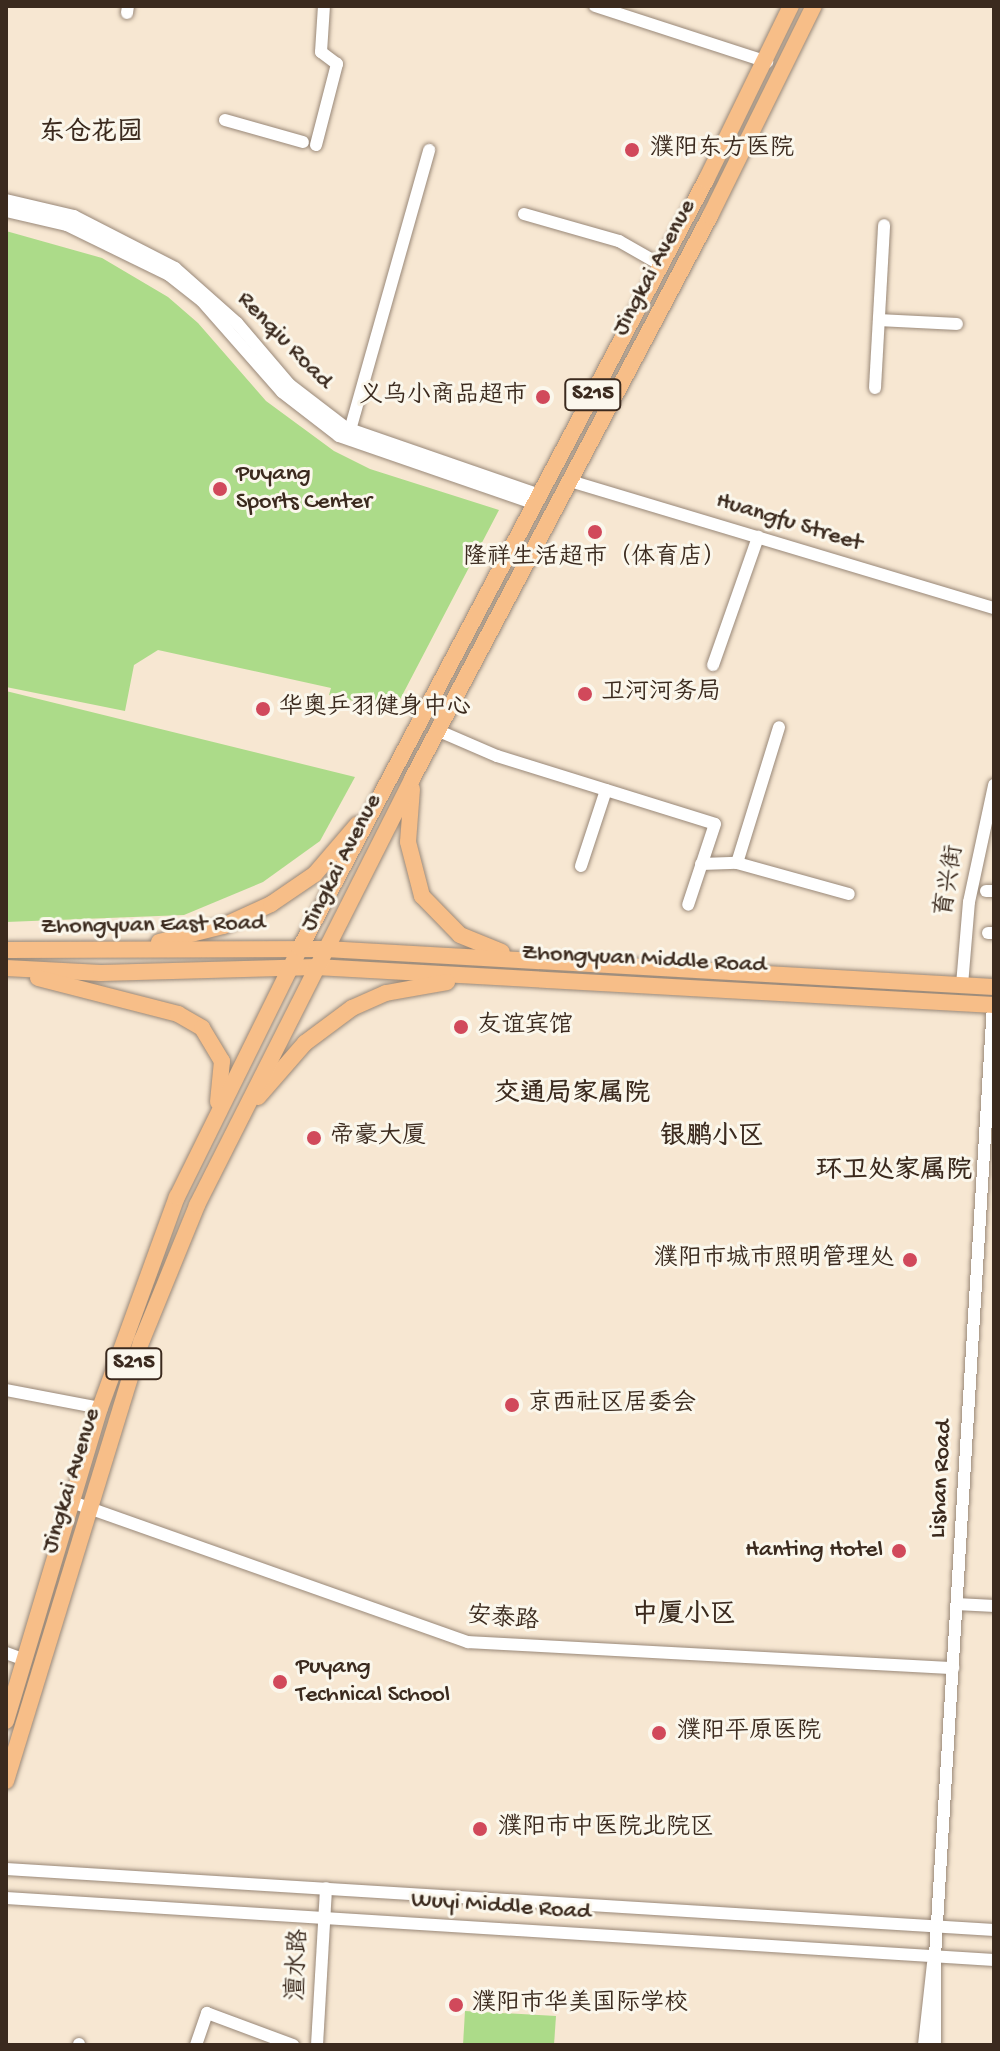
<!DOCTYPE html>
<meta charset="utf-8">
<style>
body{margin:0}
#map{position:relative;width:1000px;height:2051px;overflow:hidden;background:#f7e7d2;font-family:"Gochi Hand","LXGW WenKai TC",sans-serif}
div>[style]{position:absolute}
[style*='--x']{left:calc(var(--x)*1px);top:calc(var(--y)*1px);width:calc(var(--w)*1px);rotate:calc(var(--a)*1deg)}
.green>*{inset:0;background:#acdb89}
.roads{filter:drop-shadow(0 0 2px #998878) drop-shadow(0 0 2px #998878)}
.minor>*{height:12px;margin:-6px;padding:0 6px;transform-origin:6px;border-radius:6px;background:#fff}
.major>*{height:16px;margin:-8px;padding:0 8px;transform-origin:8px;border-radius:8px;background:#f7be88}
.dots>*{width:22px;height:22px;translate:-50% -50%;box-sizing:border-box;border:4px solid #fbf7ec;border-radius:50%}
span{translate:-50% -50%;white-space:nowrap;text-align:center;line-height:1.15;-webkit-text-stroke:6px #fbf7ec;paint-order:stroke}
.shield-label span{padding:2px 6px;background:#fbf7ec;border:2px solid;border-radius:6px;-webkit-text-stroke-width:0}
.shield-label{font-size:22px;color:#3b2a1e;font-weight:700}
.poi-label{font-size:24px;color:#3b2a1e}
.left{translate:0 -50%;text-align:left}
.right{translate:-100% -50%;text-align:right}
.street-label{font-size:24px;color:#3b2a1e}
.neighbourhood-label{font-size:26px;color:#3b2a1e;font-weight:700}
.frame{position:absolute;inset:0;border:8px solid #3b2a1e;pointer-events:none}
</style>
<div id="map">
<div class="green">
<i style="clip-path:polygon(6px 231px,102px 258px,168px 297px,198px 323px,266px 401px,334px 451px,370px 469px,499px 510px,394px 711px,329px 695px,331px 688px,158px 650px,134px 665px,125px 711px,6px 687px)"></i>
<i style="clip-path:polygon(6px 691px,355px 777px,320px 841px,263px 882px,184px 915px,6px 922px)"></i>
<i style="clip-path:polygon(465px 2011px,556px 2016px,554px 2045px,463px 2045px)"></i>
</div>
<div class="roads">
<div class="minor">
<i style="--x:595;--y:6;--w:181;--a:18"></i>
<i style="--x:127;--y:13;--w:7;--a:-82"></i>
<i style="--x:225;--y:120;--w:81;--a:15.8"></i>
<i style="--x:316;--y:145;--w:84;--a:-75.5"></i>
<i style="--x:337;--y:64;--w:20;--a:-143"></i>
<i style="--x:321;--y:52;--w:46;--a:-86.3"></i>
<i style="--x:6;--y:200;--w:70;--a:13.2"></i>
<i style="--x:74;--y:216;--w:114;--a:27.2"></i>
<i style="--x:175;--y:268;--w:83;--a:41.6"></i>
<i style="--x:237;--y:323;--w:82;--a:49.5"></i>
<i style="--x:290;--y:385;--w:71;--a:37.5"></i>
<i style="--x:346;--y:428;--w:205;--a:19.1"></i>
<i style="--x:6;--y:211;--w:63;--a:12.9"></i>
<i style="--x:67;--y:225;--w:114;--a:26.1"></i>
<i style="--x:169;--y:275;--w:42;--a:38.2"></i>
<i style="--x:202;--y:301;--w:121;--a:48.7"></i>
<i style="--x:282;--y:392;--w:72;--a:37.7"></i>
<i style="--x:339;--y:436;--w:207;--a:19.1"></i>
<i style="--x:524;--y:214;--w:99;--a:15.9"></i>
<i style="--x:619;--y:241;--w:48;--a:29.7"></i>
<i style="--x:879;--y:320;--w:78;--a:2.9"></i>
<i style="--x:875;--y:388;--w:163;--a:-86.8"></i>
<i style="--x:350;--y:430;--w:291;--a:-74.2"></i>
<i style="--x:570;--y:481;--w:443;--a:16.7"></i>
<i style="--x:713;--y:665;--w:136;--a:-70.6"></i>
<i style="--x:439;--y:731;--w:63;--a:23.3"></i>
<i style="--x:497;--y:756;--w:228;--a:17.3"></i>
<i style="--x:715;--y:824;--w:85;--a:108.4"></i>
<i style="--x:737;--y:863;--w:142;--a:-72.8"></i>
<i style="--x:701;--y:864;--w:36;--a:-2"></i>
<i style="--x:737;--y:863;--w:116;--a:15.5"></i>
<i style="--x:581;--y:866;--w:80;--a:-71.8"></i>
<i style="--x:986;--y:891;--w:8;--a:0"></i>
<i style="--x:988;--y:933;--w:6;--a:0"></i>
<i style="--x:962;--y:985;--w:83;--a:-85.2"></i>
<i style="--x:969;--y:902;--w:120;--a:-77.9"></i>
<i style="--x:6;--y:1390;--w:96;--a:10.8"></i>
<i style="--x:72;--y:1502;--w:420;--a:19.5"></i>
<i style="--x:468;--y:1642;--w:486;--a:3.1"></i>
<i style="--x:957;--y:1604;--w:37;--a:3"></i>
<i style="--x:6;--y:1653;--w:20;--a:20"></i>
<i style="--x:6;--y:1869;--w:990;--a:3.53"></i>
<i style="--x:6;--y:1898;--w:990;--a:3.59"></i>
<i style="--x:79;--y:2045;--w:1;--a:-90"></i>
<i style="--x:196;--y:2045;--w:34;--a:-71"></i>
<i style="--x:207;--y:2013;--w:92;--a:20.4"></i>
<i style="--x:317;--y:2045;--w:157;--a:-86.7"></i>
<i style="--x:924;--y:2045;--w:82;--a:-83.7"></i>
<i style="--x:935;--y:2045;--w:89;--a:-90"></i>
<i style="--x:935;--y:1956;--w:953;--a:-86.51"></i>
</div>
<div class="major">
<i style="--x:412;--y:789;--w:53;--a:94.3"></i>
<i style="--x:408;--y:842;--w:56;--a:75.5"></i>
<i style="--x:422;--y:896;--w:54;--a:45.7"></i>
<i style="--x:460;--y:935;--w:45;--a:22"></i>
<i style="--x:159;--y:942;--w:66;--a:-14"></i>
<i style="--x:223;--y:926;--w:53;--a:-24.6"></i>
<i style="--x:271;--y:904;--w:53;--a:-34.3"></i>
<i style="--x:315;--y:874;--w:65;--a:-49.4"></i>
<i style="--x:6;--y:950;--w:320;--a:-0.2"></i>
<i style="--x:326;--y:949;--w:669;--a:3.26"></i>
<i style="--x:6;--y:968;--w:95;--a:3"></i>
<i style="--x:101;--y:973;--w:215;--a:-1.6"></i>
<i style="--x:316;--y:967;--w:679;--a:3.21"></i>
<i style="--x:38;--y:978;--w:145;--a:14.4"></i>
<i style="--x:178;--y:1014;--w:28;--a:30"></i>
<i style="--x:202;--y:1028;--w:39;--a:59"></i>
<i style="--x:222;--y:1061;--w:41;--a:95.6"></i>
<i style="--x:258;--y:1097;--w:72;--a:-49"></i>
<i style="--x:305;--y:1043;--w:59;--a:-36.7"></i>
<i style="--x:352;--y:1008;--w:37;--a:-24"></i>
<i style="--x:386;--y:993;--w:62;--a:-10.2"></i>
<i style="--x:6;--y:1721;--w:327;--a:-73.3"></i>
<i style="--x:100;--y:1408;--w:225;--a:-70"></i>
<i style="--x:177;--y:1197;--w:278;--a:-63.7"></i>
<i style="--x:300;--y:948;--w:869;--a:-62.14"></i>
<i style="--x:706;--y:180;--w:194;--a:-64"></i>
<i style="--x:6;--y:1781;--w:461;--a:-72.9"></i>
<i style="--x:142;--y:1340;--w:146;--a:-67.8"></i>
<i style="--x:197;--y:1205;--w:477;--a:-63.2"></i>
<i style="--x:412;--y:779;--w:637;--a:-62.11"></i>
<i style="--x:710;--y:216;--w:234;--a:-63.7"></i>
</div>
</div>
<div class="dots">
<i style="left:632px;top:150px;background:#d1495b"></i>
<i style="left:543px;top:397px;background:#d1495b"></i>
<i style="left:220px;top:489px;background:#d1495b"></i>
<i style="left:595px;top:532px;background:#d1495b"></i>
<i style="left:585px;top:694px;background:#d1495b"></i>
<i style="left:263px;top:709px;background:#d1495b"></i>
<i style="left:461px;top:1027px;background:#d1495b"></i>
<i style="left:314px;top:1138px;background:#d1495b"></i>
<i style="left:910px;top:1260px;background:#d1495b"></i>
<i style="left:512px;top:1405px;background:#d1495b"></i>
<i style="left:899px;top:1551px;background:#d1495b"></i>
<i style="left:280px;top:1682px;background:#d1495b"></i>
<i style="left:659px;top:1733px;background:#d1495b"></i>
<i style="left:480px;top:1829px;background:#d1495b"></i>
<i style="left:456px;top:2005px;background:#d1495b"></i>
</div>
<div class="shield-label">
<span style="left:593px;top:395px">S215</span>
<span style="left:134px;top:1364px">S215</span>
</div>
<div class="poi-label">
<span class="left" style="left:650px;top:150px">濮阳东方医院</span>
<span class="right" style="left:527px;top:397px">义乌小商品超市</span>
<span class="left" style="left:236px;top:489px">Puyang<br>Sports Center</span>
<span style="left:595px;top:559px">隆祥生活超市（体育店）</span>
<span class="left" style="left:601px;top:694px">卫河河务局</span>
<span class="left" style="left:279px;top:709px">华奥乒羽健身中心</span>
<span class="left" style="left:477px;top:1027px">友谊宾馆</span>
<span class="left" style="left:330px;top:1138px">帝豪大厦</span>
<span class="right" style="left:894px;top:1260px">濮阳市城市照明管理处</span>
<span class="left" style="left:528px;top:1405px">京西社区居委会</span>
<span class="right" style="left:883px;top:1551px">Hanting Hotel</span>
<span class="left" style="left:296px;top:1682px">Puyang<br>Technical School</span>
<span class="left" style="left:677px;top:1733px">濮阳平原医院</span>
<span class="left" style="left:498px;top:1829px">濮阳市中医院北院区</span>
<span class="left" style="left:472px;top:2005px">濮阳市华美国际学校</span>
</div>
<div class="street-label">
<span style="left:655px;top:268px;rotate:-62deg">Jingkai Avenue</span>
<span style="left:284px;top:341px;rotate:46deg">Renqiu Road</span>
<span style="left:789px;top:523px;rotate:17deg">Huangfu Street</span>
<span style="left:342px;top:863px;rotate:-63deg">Jingkai Avenue</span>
<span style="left:951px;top:881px;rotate:-81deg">育兴街</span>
<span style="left:153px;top:926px;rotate:-1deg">Zhongyuan East Road</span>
<span style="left:644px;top:960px;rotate:3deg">Zhongyuan Middle Road</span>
<span style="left:942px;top:1479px;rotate:-87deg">Lishan Road</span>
<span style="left:72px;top:1481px;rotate:-73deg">Jingkai Avenue</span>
<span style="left:503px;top:1620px;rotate:5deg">安泰路</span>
<span style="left:501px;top:1907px;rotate:4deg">Wuyi Middle Road</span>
<span style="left:299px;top:1965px;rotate:-87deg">澶水路</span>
</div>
<div class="neighbourhood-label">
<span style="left:91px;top:135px">东仓花园</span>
<span style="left:572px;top:1096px">交通局家属院</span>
<span style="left:712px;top:1139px">银鹏小区</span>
<span style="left:894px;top:1173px">环卫处家属院</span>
<span style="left:684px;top:1617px">中厦小区</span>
</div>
<div class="frame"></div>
</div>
